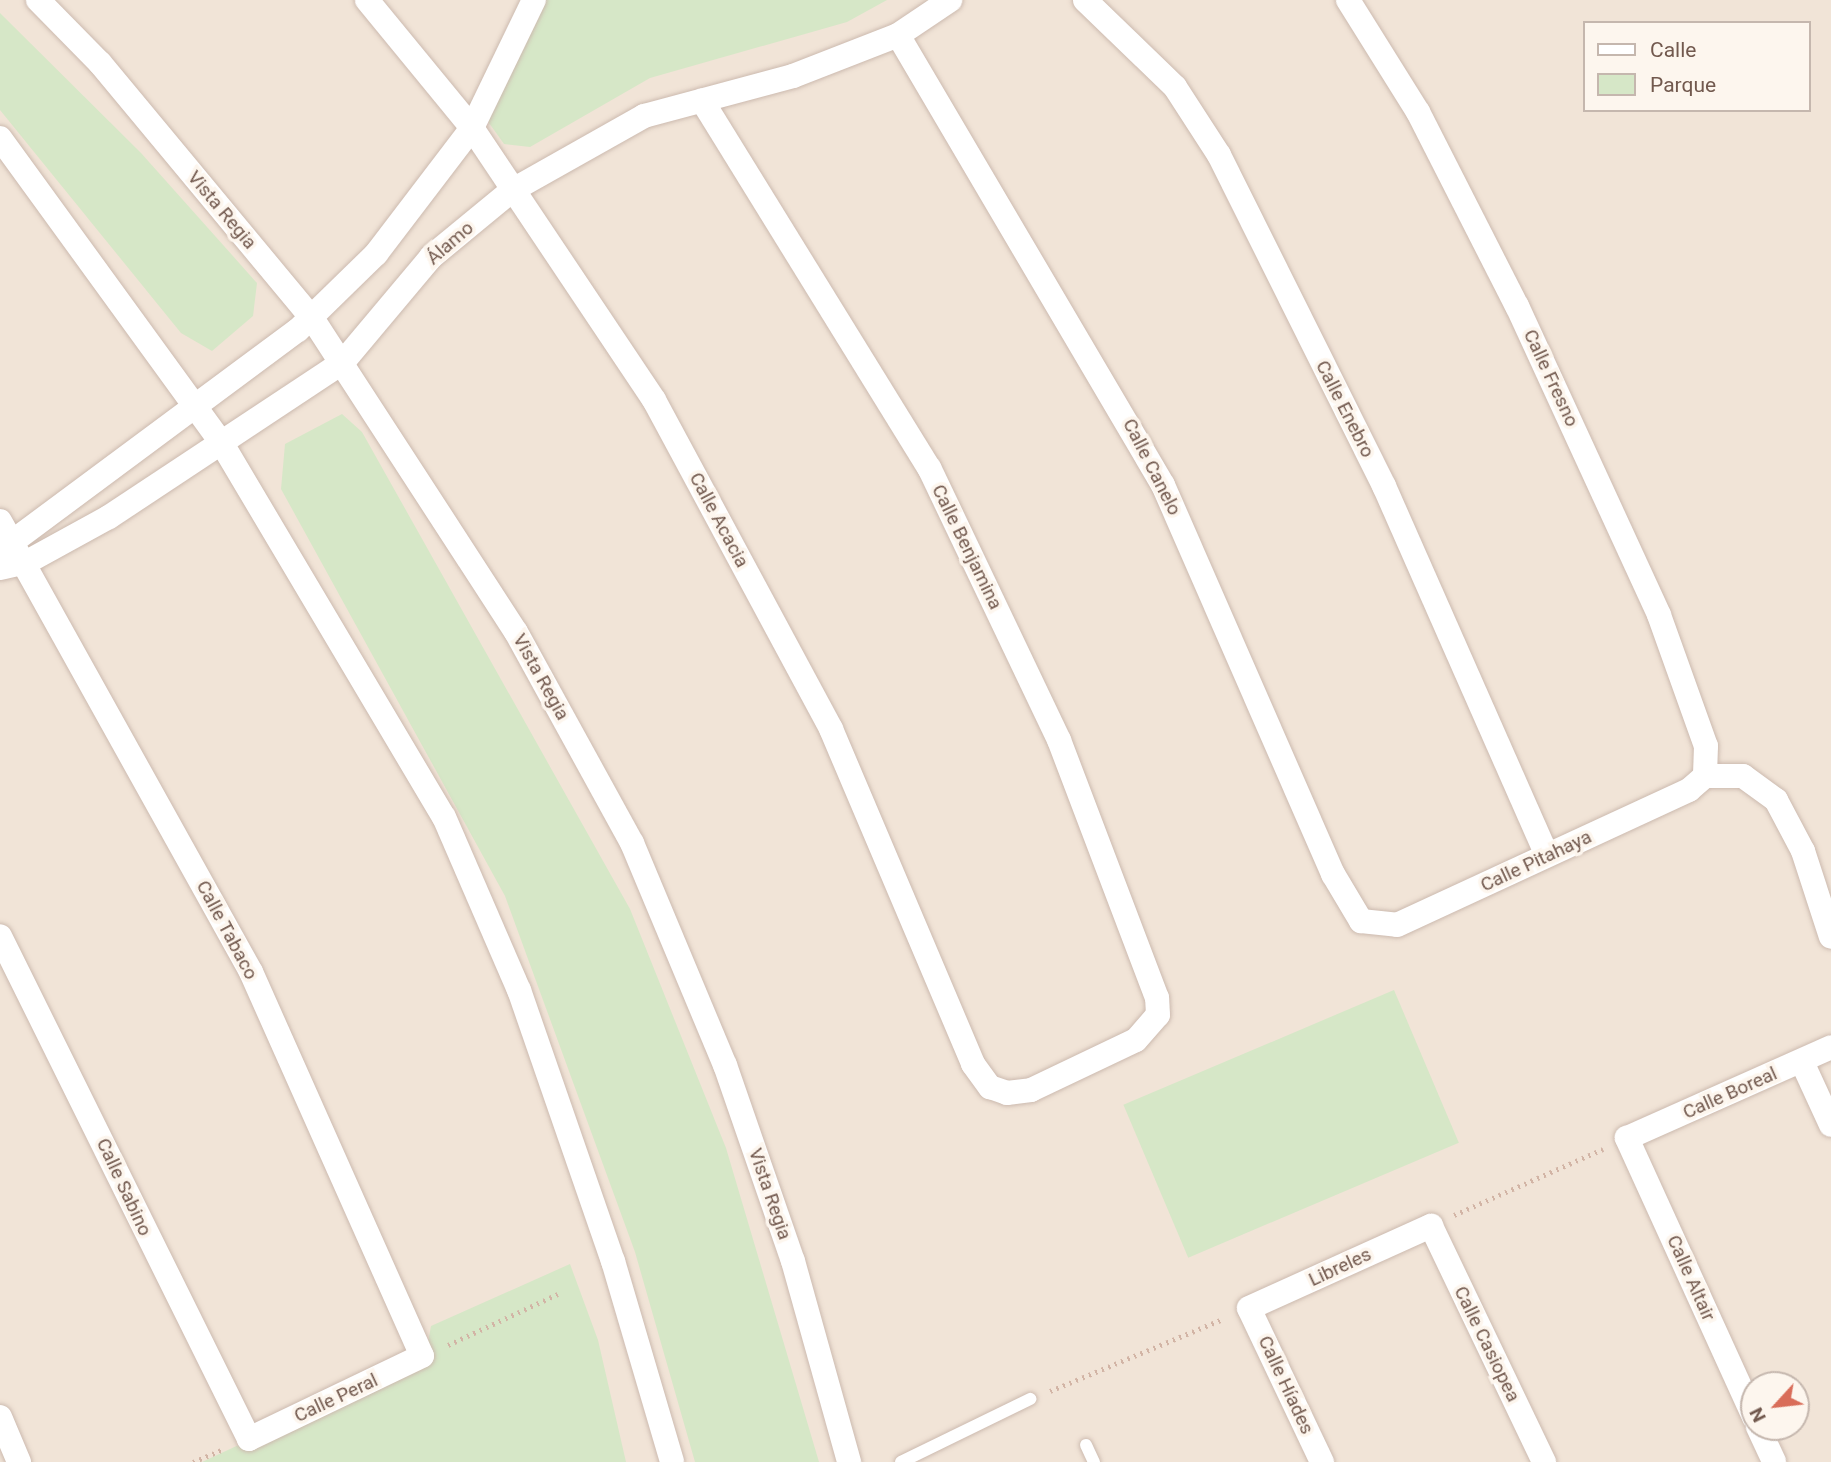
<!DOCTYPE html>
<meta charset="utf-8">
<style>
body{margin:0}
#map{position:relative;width:1831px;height:1462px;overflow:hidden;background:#faf2e8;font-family:Roboto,sans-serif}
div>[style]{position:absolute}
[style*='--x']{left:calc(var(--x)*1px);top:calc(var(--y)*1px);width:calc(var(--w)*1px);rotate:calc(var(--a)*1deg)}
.residential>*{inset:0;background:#f1e4d7}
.green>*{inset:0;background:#d6e7c7;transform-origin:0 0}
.path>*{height:4.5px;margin-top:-2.25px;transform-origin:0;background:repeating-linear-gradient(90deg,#d2b4a5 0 2px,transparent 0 7px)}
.roads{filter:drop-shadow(0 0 2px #ccbaaf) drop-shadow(0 0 2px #ccbaaf)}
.lane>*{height:12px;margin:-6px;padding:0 6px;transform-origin:6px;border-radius:6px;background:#fff}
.street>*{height:24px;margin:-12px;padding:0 12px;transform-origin:12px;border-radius:12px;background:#fff}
span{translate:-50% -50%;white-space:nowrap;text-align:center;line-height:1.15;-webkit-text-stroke:7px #fdf6ee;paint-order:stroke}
.street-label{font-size:19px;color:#72594e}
.legend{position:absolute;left:1583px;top:21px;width:228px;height:91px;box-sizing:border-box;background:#fdf6ee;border:2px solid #c5b7ae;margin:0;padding:9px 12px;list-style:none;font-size:21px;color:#72594e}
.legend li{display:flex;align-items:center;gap:14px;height:35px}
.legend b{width:35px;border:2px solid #c5b7ae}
.north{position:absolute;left:1740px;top:1371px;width:70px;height:70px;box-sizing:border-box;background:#fdf6ee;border:2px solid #c5b7ae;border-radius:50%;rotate:243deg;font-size:19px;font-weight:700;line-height:28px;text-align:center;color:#72594e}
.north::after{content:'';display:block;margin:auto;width:24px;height:32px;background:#d96d59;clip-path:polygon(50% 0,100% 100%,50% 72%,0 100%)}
</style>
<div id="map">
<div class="residential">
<i style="clip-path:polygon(evenodd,0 0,1831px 0,1831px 1462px,0 1462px,0 0,1584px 23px,1808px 23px,1808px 110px,1584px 110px,1584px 23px,0 0,1754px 1385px,1796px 1385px,1796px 1427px,1754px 1427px,1754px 1385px)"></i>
</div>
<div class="green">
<i style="clip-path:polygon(541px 0,887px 0,847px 22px,650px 78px,530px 147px,504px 144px,489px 123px,488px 101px)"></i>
<i style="clip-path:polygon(0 13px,141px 153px,257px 283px,253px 316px,212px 351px,181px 333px,0 110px)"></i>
<i style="clip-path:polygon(342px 414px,362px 432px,630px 909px,726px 1148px,819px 1462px,695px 1462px,635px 1252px,505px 896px,281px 489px,285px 444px)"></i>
<i style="left:1394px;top:990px;width:166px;height:294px;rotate:67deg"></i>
<i style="clip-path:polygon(570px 1264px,598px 1340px,626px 1462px,202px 1462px,425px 1359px,431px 1326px)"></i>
</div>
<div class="path">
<i style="--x:1454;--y:1215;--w:163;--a:-23.9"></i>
<i style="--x:448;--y:1345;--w:121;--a:-24.9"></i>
<i style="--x:1050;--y:1391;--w:187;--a:-22.6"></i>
<i style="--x:193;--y:1462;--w:34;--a:-23"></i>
</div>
<div class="roads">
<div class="lane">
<i style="--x:1086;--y:1445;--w:19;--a:65"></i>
<i style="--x:901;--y:1462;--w:144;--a:-26"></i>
</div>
<div class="street">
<i style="--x:38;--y:0;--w:88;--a:45.5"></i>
<i style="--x:100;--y:63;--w:332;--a:50.3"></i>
<i style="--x:312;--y:318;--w:374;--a:57"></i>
<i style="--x:516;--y:632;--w:241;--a:61.2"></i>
<i style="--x:632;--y:843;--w:241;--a:67.3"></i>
<i style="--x:725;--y:1065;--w:207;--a:70.9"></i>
<i style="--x:793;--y:1261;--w:209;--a:74.4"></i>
<i style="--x:367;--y:0;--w:166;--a:50.6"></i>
<i style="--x:472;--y:128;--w:327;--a:56.2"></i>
<i style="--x:654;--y:400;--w:374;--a:61.7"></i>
<i style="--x:831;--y:729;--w:364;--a:67"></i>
<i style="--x:973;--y:1064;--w:29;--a:54"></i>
<i style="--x:990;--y:1087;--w:18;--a:19"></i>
<i style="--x:1007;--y:1093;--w:24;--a:-7"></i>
<i style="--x:1031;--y:1090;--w:116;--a:-25.5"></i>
<i style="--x:1136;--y:1040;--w:33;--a:-49"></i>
<i style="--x:1158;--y:1015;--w:17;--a:-93"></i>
<i style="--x:1157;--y:998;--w:276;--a:-110.8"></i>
<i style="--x:1059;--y:740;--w:301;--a:-115.5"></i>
<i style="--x:929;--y:468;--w:432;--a:-121.7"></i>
<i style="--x:1085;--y:0;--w:125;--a:44"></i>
<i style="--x:1175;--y:87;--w:81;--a:57.1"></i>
<i style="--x:1219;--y:155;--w:370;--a:63.5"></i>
<i style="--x:1384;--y:486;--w:403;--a:66.2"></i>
<i style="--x:1348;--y:0;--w:132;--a:58"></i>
<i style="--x:1418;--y:112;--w:218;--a:63"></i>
<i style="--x:1517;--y:306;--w:340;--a:65.3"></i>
<i style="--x:1659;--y:615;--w:139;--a:70.3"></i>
<i style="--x:1706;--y:746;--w:30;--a:92"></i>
<i style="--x:898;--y:35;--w:522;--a:59.51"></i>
<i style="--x:1163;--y:485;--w:425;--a:66.4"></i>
<i style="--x:1333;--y:874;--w:55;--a:59.2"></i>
<i style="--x:1361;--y:921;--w:36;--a:6"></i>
<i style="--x:1397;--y:925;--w:322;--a:-24.8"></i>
<i style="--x:1689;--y:790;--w:21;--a:-41"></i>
<i style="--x:0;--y:138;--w:376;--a:54"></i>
<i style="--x:221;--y:442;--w:436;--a:59.3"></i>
<i style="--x:444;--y:817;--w:189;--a:66.6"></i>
<i style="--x:519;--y:990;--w:287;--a:70.9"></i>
<i style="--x:613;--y:1261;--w:209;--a:73.6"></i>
<i style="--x:0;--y:521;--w:516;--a:60.9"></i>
<i style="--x:251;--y:972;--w:420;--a:66"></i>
<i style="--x:422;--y:1356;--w:192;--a:154.4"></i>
<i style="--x:249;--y:1439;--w:561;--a:-116.34"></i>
<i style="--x:4;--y:548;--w:366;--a:-36.6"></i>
<i style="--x:298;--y:330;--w:109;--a:-44.3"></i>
<i style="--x:376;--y:254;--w:158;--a:-52.7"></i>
<i style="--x:472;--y:128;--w:142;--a:-64.2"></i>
<i style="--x:0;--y:568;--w:28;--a:-13"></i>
<i style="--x:27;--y:562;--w:94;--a:-28.8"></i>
<i style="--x:109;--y:517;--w:281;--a:-33.5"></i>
<i style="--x:343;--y:362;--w:137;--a:-50"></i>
<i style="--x:431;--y:257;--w:104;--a:-39.5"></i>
<i style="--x:511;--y:191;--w:153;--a:-29.4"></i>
<i style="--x:644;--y:116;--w:154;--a:-15"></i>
<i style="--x:793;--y:76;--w:113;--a:-21.3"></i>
<i style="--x:898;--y:35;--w:63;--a:-33.9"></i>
<i style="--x:1705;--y:776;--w:38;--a:0"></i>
<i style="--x:1743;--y:776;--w:41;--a:36"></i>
<i style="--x:1776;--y:800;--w:58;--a:62.1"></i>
<i style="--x:1803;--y:851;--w:90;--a:72"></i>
<i style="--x:1802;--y:1062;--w:69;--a:65.3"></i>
<i style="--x:0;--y:1417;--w:49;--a:67.1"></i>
<i style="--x:1754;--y:1417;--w:307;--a:-114.5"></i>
<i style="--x:1627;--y:1138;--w:223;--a:-24"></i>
<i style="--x:1758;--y:1427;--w:38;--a:65"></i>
<i style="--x:1322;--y:1462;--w:170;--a:-115.4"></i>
<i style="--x:1249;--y:1308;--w:200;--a:-24.3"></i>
<i style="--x:1431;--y:1226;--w:262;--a:64.4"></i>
</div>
</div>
<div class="street-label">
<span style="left:222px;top:210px;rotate:50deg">Vista Regia</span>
<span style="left:450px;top:243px;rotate:-41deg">Álamo</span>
<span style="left:1551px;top:378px;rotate:65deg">Calle Fresno</span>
<span style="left:1345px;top:409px;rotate:63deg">Calle Enebro</span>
<span style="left:1152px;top:467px;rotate:63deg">Calle Canelo</span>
<span style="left:719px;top:520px;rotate:62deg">Calle Acacia</span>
<span style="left:967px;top:547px;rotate:64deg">Calle Benjamina</span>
<span style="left:541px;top:677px;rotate:61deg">Vista Regia</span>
<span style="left:1536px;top:861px;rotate:-25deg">Calle Pitahaya</span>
<span style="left:227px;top:930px;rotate:62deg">Calle Tabaco</span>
<span style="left:1730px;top:1093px;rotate:-24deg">Calle Boreal</span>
<span style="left:124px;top:1187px;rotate:65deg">Calle Sabino</span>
<span style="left:770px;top:1194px;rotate:71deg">Vista Regia</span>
<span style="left:1340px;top:1267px;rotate:-25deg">Libreles</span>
<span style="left:1691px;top:1278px;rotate:66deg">Calle Altair</span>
<span style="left:1487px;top:1344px;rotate:64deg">Calle Casiopea</span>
<span style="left:1286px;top:1385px;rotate:65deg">Calle Híades</span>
<span style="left:336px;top:1398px;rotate:-25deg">Calle Peral</span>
</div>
<ul class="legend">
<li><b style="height:9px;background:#fff"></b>Calle</li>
<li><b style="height:19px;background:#d6e7c7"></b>Parque</li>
</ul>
<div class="north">N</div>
</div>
